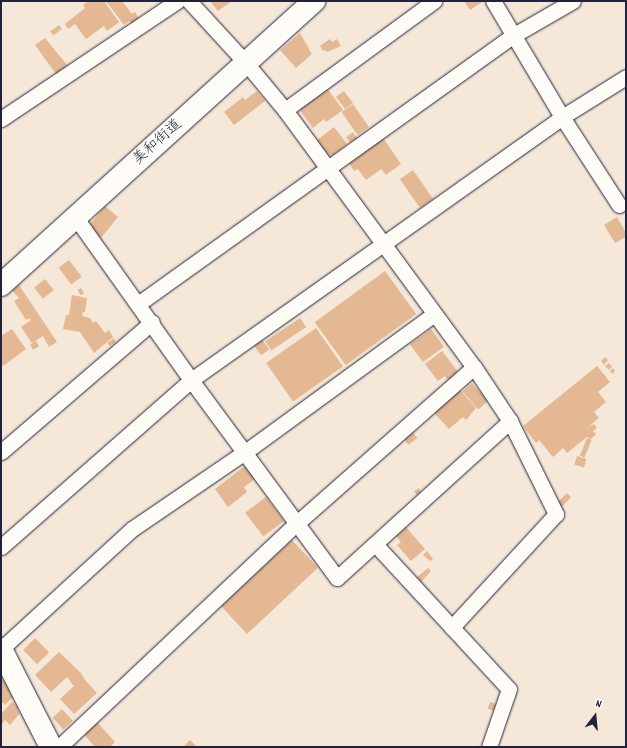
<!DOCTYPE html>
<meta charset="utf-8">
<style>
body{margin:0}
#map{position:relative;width:627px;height:748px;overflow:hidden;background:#f5e8d9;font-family:Dekko,"Klee One",sans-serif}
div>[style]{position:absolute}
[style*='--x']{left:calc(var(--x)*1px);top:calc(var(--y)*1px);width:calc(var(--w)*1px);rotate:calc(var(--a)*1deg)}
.building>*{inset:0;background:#e3b893;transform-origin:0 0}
.roads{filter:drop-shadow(0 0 1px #22223b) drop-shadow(0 0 1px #22223b)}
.street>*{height:15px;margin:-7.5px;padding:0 7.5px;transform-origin:7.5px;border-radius:7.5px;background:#fdfcf7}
.secondary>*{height:22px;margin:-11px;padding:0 11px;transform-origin:11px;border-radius:11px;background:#fdfcf7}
.primary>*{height:22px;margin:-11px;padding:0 11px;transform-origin:11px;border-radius:11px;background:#fdfcf7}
span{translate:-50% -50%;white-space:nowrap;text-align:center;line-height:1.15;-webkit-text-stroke:3px #fdfcf7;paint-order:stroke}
.street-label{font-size:15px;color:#22223b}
.frame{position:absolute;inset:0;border:2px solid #22223b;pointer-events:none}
.north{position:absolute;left:575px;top:696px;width:40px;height:40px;-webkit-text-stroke:3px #fdfcf7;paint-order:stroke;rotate:16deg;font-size:11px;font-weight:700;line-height:16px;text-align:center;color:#22223b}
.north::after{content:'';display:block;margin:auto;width:14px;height:18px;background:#22223b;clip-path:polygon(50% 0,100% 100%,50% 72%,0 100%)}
</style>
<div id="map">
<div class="building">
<i style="clip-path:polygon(88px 1px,104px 1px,119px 22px,107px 31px,104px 26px,86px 39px,75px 24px,68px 29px,65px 24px,85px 8px,83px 5px)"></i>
<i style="clip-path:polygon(106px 1px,122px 1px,132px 14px,135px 12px,139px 19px,132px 24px,129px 21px,124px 25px)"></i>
<i style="clip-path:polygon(210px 1px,232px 1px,218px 11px)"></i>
<i style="clip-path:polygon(464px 1px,484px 1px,470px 10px)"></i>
<i style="left:59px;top:25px;width:5px;height:11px;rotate:53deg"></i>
<i style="clip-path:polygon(300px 33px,312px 54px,296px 68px,280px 50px)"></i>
<i style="clip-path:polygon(45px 38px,67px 65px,56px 74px,35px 45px)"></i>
<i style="clip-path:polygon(330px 39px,332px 42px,337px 39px,341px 46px,327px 52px,325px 50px,323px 51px,320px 46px)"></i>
<i style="clip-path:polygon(327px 88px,343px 110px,326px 122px,324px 119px,313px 128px,299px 109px)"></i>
<i style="clip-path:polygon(257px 91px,265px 101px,234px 125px,224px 112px,243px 97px,245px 100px)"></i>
<i style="left:344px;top:91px;width:15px;height:10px;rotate:53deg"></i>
<i style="left:353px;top:104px;width:28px;height:14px;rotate:55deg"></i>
<i style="clip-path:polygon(334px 127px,347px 144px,333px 155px,327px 154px,317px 140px)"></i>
<i style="clip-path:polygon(353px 132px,357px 138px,350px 142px,346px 137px)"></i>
<i style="clip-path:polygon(383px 138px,401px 164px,386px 175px,381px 169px,366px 180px,358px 169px,354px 171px,349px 163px)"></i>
<i style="left:413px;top:170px;width:35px;height:16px;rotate:55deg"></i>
<i style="clip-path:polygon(105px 206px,118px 217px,101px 238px,90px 229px,93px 226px,90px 224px)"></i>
<i style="clip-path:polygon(617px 217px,626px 233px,626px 237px,615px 243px,604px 225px)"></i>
<i style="left:69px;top:260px;width:21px;height:13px;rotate:53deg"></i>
<i style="left:385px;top:271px;width:53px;height:87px;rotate:54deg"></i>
<i style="left:45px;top:279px;width:14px;height:14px;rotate:51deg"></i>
<i style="clip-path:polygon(19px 285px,57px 342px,49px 347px,43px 336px,32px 343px,21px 327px,31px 320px,29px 318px,26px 320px,14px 301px,19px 298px,12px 290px)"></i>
<i style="left:81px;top:288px;width:6px;height:4px;rotate:59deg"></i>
<i style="clip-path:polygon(72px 295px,87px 298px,85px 312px,83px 312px,82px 316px,90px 318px,93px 323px,96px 321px,105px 333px,109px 330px,113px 337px,94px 353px,80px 332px,63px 329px,66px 315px,69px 315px)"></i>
<i style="left:300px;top:318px;width:11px;height:42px;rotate:56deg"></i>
<i style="left:316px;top:328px;width:47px;height:61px;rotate:55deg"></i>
<i style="clip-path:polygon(12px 329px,26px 349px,3px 366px,1px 363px,1px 336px)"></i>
<i style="left:431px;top:329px;width:22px;height:26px;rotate:54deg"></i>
<i style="clip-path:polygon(114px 338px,116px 342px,110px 346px,107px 343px)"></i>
<i style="left:261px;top:338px;width:14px;height:10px;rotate:54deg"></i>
<i style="left:36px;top:341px;width:6px;height:7px;rotate:59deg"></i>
<i style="clip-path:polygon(442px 351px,458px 372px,448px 380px,445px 376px,438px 381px,425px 364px)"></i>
<i style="clip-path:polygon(605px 357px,608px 360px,604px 365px,601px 361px)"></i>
<i style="clip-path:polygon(609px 363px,612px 367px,609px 370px,605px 366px)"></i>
<i style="clip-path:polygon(597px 366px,610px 382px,598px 392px,606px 402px,594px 412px,599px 418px,586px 429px,594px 424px,597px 428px,593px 431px,596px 434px,591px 439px,587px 437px,567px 453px,563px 448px,553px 457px,539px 440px,536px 443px,523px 426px)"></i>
<i style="clip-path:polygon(613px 368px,615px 371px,612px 374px,610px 371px)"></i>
<i style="left:472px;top:383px;width:24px;height:13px;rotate:48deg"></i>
<i style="clip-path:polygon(459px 389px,476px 408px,466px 420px,463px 417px,449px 429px,433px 412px)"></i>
<i style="left:412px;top:431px;width:9px;height:11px;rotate:54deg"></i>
<i style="left:587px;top:438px;width:5px;height:19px;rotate:22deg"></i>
<i style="left:577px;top:456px;width:10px;height:9px;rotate:17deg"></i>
<i style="clip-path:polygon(246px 465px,256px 478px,244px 487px,247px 492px,228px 507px,215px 489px)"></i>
<i style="clip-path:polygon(419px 488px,421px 492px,417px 495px,414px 491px)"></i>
<i style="left:567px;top:493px;width:6px;height:13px;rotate:45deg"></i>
<i style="left:266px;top:497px;width:30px;height:26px;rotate:53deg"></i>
<i style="clip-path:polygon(406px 527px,425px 549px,411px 561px,397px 545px,401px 542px,396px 536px)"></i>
<i style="left:292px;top:540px;width:38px;height:97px;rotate:47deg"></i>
<i style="clip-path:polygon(427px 551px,433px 559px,430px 561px,423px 555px)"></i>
<i style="clip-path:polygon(428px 568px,431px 571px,421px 582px,417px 577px)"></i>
<i style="left:35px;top:638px;width:20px;height:17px;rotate:45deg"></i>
<i style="clip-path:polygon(59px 652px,81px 673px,85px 680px,97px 693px,74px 714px,60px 699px,74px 686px,67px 677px,51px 692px,35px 675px)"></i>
<i style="clip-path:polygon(1px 678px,11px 689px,9px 692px,13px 697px,5px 705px,1px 701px)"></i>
<i style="clip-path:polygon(12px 702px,19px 708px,17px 710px,20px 713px,10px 725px,5px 720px,1px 725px,1px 714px)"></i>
<i style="left:490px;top:702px;width:6px;height:7px;rotate:18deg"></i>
<i style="left:62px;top:709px;width:16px;height:13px;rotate:47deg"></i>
<i style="clip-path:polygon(96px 721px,115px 742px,110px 747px,95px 747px,83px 733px)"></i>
<i style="clip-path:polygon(190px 740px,197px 747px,183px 747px)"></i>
</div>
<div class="roads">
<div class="street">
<i style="--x:189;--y:1;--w:84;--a:47.4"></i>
<i style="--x:246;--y:63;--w:61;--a:50.3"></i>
<i style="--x:285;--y:110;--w:319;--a:53.7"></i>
<i style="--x:474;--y:367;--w:65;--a:56.3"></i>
<i style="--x:510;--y:421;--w:104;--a:63.7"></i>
<i style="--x:556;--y:514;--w:154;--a:132.6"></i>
<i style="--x:285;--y:110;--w:185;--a:-36.2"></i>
<i style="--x:1;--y:119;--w:212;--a:-33.8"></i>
<i style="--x:619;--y:205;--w:105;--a:-122.9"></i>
<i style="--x:562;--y:117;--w:75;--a:-32"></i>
<i style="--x:76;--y:218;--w:199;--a:54.6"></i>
<i style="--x:191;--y:380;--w:246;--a:53.6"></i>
<i style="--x:337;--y:578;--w:234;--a:-42.2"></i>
<i style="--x:138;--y:304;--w:462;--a:-35.6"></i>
<i style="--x:514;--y:35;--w:68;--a:-30"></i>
<i style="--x:1;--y:452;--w:199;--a:-40.7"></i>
<i style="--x:375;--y:544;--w:197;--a:47.3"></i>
<i style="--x:509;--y:689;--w:61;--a:109"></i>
<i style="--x:1;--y:547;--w:253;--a:-41.3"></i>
<i style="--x:191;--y:380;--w:455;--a:-35.3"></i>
<i style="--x:562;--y:117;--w:135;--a:-120.7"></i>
<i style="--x:1;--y:649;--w:178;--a:-42.5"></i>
<i style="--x:132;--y:529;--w:137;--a:-34.3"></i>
<i style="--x:245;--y:452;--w:234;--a:-36.1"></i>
<i style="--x:59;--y:747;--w:327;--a:-43.3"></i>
<i style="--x:297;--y:523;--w:236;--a:-41.4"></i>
</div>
<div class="secondary">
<i style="--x:1;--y:649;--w:110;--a:63"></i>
</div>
<div class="primary">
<i style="--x:1;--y:285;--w:423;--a:-42.2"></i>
</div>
</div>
<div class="street-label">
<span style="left:158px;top:143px;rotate:-42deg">美和街道</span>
</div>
<div class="frame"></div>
<div class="north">N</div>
</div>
